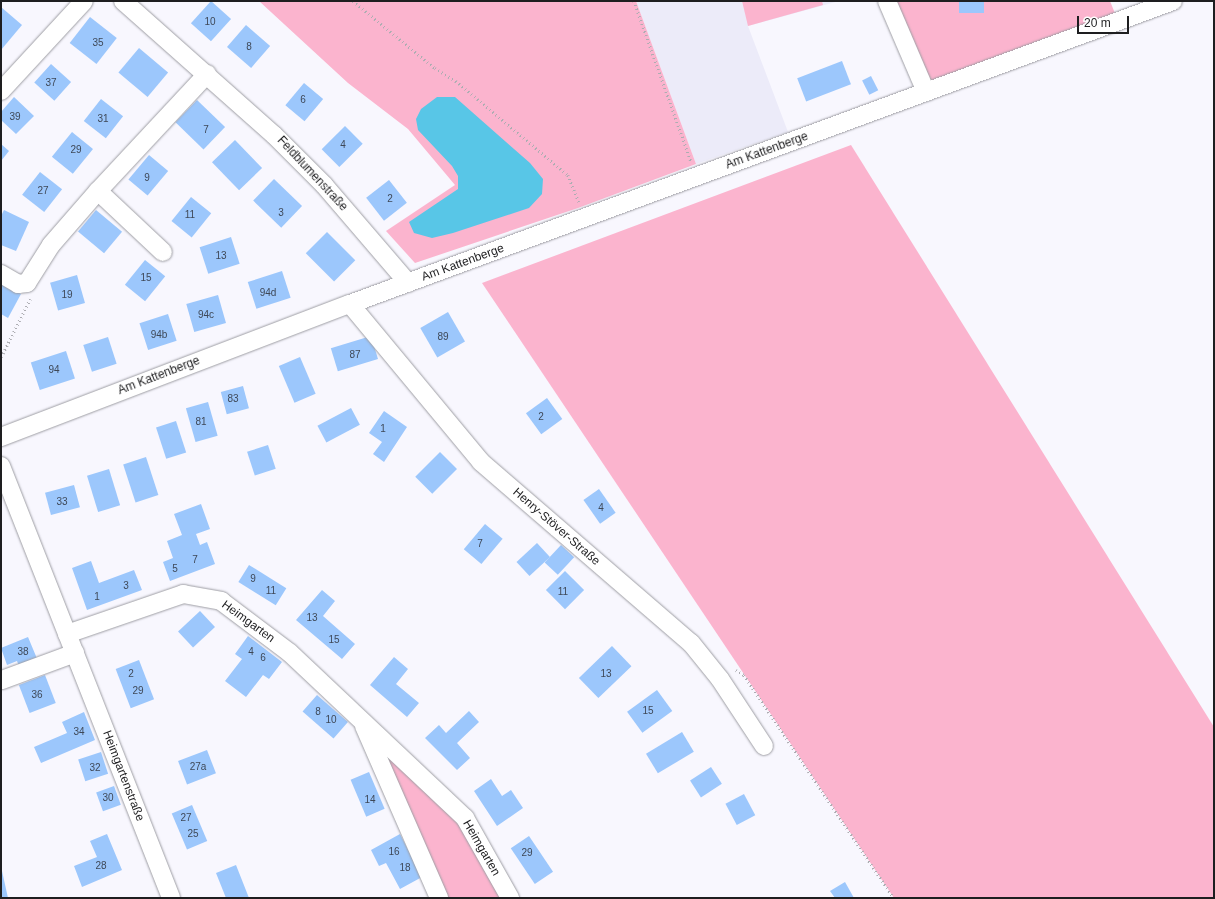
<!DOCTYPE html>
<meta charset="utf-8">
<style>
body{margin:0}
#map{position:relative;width:1215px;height:899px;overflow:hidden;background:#f8f7fe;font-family:Helvetica,sans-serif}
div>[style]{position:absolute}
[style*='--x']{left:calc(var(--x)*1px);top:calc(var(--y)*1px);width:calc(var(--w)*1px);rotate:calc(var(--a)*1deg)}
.built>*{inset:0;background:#ecebf9}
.green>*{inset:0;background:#fbb4ce}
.water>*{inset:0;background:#58c6e7}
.building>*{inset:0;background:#9cc7fc;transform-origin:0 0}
.path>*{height:2.5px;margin-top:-1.25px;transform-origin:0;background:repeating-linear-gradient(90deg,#adadb2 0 1px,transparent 0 4px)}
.roads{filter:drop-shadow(0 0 1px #9e9ea4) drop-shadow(0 0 1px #9e9ea4)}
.minor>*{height:18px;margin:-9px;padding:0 9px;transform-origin:9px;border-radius:9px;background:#fff}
span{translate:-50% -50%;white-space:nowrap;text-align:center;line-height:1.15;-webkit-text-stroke:4px #fff;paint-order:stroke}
.number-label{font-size:10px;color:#3e4857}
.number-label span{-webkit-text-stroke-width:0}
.street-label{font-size:12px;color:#1e1e20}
.frame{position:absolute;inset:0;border:2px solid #1e1e20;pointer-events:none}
.scale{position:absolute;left:1077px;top:16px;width:52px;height:18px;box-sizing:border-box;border:2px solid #1e1e20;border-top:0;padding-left:5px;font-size:12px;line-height:14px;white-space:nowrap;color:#1e1e20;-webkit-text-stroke:3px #fff;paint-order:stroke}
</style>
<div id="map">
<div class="built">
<i style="clip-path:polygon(636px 1px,839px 1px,748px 26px,788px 132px,696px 164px)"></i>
</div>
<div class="green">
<i style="clip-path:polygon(259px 1px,636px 1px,696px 164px,578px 208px,415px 263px,386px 231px,455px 185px,408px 129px,348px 83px)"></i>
<i style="clip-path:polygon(742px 1px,822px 1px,823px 5px,748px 26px)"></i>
<i style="clip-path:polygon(887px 1px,1110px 1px,1118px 21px,926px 92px)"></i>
<i style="clip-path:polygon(851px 145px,1214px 727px,1214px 898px,894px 898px,482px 283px)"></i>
<i style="clip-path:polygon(361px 718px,465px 818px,510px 898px,439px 898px)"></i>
</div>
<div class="water">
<i style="clip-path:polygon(437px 97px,455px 97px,530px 163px,543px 179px,542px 194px,529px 208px,453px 233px,432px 238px,414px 233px,409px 222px,458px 189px,458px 176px,452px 166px,418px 130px,416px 119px,421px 109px)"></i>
</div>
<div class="building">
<i style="left:211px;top:1px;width:27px;height:30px;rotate:42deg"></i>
<i style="left:959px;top:1px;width:25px;height:12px"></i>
<i style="clip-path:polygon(1px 7px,22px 25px,1px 50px)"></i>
<i style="left:90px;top:17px;width:34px;height:33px;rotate:38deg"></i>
<i style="left:246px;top:25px;width:32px;height:29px;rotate:41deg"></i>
<i style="left:139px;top:48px;width:38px;height:32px;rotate:40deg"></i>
<i style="left:842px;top:61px;width:25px;height:48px;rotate:69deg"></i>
<i style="left:51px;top:64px;width:27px;height:25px;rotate:42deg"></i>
<i style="left:871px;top:76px;width:16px;height:10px;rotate:63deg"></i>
<i style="left:304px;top:83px;width:25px;height:29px;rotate:40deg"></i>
<i style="clip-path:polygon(14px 97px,34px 116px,16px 134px,1px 120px,1px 112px)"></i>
<i style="left:101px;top:99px;width:28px;height:28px;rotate:38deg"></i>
<i style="left:197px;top:100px;width:39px;height:31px;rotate:44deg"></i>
<i style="left:345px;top:126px;width:25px;height:33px;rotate:45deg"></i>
<i style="left:72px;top:132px;width:27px;height:32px;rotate:39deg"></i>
<i style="left:235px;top:140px;width:39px;height:32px;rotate:46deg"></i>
<i style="clip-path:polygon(1px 144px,9px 151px,1px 161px)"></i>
<i style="left:149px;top:155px;width:25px;height:32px;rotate:40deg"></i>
<i style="left:40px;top:172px;width:28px;height:29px;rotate:38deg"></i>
<i style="left:274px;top:179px;width:39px;height:30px;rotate:44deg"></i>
<i style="left:389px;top:180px;width:29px;height:29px;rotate:52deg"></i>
<i style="left:191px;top:197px;width:26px;height:31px;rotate:39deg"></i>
<i style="clip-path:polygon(4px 210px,29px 222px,16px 251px,1px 245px,1px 216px)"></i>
<i style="left:96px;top:210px;width:34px;height:28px;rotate:40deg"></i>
<i style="left:327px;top:232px;width:40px;height:30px;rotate:45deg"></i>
<i style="left:231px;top:237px;width:28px;height:33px;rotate:72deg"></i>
<i style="left:145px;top:260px;width:26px;height:32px;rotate:39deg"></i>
<i style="left:282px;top:271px;width:28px;height:36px;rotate:72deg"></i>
<i style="left:77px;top:275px;width:29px;height:28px;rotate:74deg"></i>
<i style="clip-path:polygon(1px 283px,21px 294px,8px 318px,1px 314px)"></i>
<i style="left:218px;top:295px;width:29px;height:33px;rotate:74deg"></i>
<i style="left:448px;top:312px;width:34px;height:32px;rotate:60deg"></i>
<i style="left:168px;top:314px;width:28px;height:30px;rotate:72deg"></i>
<i style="left:371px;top:336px;width:24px;height:42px;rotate:73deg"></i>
<i style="left:108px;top:337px;width:28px;height:26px;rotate:72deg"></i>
<i style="left:66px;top:351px;width:29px;height:37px;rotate:72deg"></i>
<i style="left:300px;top:357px;width:40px;height:23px;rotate:67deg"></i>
<i style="left:243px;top:386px;width:23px;height:23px;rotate:75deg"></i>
<i style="left:547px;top:398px;width:26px;height:26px;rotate:54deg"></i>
<i style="left:208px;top:402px;width:35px;height:23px;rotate:74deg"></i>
<i style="left:351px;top:408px;width:19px;height:38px;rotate:62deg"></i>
<i style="clip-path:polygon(384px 411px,407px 427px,384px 462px,373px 454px,382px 442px,369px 433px)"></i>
<i style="left:176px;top:421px;width:33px;height:21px;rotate:72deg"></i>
<i style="left:268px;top:445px;width:25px;height:22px;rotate:72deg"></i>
<i style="left:440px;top:452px;width:24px;height:35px;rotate:45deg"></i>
<i style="left:146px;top:457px;width:40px;height:24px;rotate:72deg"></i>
<i style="left:109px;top:469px;width:38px;height:23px;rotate:73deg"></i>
<i style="left:74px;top:485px;width:23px;height:30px;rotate:75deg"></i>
<i style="left:599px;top:489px;width:29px;height:19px;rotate:55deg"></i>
<i style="clip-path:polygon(201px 504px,210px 529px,196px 534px,200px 545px,207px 542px,215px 564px,170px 581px,163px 562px,173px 558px,167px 541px,182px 535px,174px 514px)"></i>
<i style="left:485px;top:524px;width:23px;height:33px;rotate:40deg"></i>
<i style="left:537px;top:543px;width:19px;height:28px;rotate:47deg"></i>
<i style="left:561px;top:545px;width:18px;height:24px;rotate:43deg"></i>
<i style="clip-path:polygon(91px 561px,99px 583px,134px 570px,142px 590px,87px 610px,72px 568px)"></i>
<i style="left:249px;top:565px;width:44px;height:20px;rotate:32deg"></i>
<i style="left:565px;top:571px;width:27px;height:27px;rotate:45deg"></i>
<i style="clip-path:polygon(322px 590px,335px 601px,323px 616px,355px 644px,342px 659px,296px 620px)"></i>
<i style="left:200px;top:611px;width:22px;height:30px;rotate:47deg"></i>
<i style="clip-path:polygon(248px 636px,282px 662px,269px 679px,263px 675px,246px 697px,225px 681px,242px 659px,235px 654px)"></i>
<i style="clip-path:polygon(28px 637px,38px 661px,20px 669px,17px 661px,7px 665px,1px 648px)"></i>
<i style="left:612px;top:646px;width:28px;height:46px;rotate:46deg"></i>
<i style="clip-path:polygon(394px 657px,408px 669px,396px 684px,419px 703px,407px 717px,370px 685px)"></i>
<i style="left:139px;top:660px;width:42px;height:25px;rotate:69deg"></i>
<i style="left:45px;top:675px;width:30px;height:28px;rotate:69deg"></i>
<i style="left:657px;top:690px;width:26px;height:37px;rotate:54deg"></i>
<i style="left:317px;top:695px;width:41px;height:22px;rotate:41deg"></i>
<i style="clip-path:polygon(469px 711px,479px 722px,457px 743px,470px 758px,457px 770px,425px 738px,439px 725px,446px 733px)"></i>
<i style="clip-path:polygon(84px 712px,95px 740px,41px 763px,34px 747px,67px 733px,62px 722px)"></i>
<i style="left:682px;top:732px;width:23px;height:42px;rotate:59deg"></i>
<i style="left:207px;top:750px;width:25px;height:31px;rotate:69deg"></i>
<i style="left:101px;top:752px;width:23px;height:24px;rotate:72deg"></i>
<i style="left:711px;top:767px;width:20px;height:25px;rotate:57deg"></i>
<i style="left:369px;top:772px;width:40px;height:20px;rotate:67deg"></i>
<i style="clip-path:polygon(491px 779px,502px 796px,511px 790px,523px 808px,497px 826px,474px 791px)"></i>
<i style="left:114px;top:786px;width:20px;height:19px;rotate:70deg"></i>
<i style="left:744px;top:794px;width:24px;height:21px;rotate:62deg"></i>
<i style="left:192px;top:805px;width:39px;height:22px;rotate:67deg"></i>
<i style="clip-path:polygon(107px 834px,122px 870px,82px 887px,74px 866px,97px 857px,90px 841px)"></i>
<i style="clip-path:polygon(400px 834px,422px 877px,400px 889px,386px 863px,379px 866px,371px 850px)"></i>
<i style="left:529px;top:836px;width:43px;height:22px;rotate:56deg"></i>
<i style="clip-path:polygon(236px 865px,249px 898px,226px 898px,216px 873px)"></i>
<i style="clip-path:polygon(2px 871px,8px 898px,1px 898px)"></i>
<i style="clip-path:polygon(845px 882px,854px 898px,835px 898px,830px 891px)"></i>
</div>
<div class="path">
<i style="--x:353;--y:1;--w:106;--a:39.3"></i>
<i style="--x:435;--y:68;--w:25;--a:32"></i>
<i style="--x:456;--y:81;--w:146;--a:40"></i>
<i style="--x:568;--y:175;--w:29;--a:68"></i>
<i style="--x:634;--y:1;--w:170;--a:70.4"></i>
<i style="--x:1;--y:357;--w:65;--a:-63.4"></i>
<i style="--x:736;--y:670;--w:9;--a:32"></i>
<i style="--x:744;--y:675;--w:269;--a:56.1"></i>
</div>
<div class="roads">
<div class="minor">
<i style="--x:123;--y:1;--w:202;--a:41.6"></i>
<i style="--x:274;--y:135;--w:71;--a:45"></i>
<i style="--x:324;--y:185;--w:129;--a:49.4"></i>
<i style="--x:887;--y:1;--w:99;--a:66.8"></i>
<i style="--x:1;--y:91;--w:122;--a:-47.3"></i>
<i style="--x:98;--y:191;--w:89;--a:43.2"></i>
<i style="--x:1;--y:274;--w:20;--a:30"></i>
<i style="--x:18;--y:284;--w:9;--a:-6"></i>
<i style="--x:27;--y:283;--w:45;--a:-57.7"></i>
<i style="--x:51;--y:245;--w:72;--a:-49"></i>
<i style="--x:98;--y:191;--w:160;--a:-47"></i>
<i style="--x:350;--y:304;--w:205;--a:50.3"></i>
<i style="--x:481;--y:462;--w:277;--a:40.8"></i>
<i style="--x:691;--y:643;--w:46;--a:51.1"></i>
<i style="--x:720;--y:679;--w:80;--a:56.7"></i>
<i style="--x:1;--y:437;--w:373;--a:-20.9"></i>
<i style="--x:350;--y:304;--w:877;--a:-20.21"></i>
<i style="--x:1;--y:466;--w:464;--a:68.5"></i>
<i style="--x:67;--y:634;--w:123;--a:-19"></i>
<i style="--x:183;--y:594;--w:39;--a:10"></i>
<i style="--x:221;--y:601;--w:86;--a:37"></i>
<i style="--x:290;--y:653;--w:241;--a:43.3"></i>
<i style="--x:465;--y:818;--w:92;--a:60.6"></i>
<i style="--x:2;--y:680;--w:78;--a:-20.3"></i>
<i style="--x:364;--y:726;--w:188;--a:66.4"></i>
</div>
</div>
<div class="number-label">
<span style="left:210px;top:22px">10</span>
<span style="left:98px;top:43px">35</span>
<span style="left:249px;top:47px">8</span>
<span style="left:51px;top:83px">37</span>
<span style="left:303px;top:100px">6</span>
<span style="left:15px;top:117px">39</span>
<span style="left:103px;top:119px">31</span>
<span style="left:206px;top:130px">7</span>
<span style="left:343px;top:145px">4</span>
<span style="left:76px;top:150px">29</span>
<span style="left:147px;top:178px">9</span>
<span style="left:43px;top:191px">27</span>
<span style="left:390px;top:199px">2</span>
<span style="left:281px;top:213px">3</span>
<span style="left:190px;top:215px">11</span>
<span style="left:221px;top:256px">13</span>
<span style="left:146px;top:278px">15</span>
<span style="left:268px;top:293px">94d</span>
<span style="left:67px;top:295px">19</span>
<span style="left:206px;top:315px">94c</span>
<span style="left:159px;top:335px">94b</span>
<span style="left:443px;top:337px">89</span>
<span style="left:355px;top:355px">87</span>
<span style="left:54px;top:370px">94</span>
<span style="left:233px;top:399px">83</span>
<span style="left:541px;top:417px">2</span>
<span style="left:201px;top:422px">81</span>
<span style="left:383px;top:429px">1</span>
<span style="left:62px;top:502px">33</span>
<span style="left:601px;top:508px">4</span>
<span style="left:480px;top:544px">7</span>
<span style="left:195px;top:560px">7</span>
<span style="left:175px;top:569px">5</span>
<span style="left:253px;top:579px">9</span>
<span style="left:126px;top:586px">3</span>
<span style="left:271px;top:591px">11</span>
<span style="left:563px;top:592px">11</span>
<span style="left:97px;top:597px">1</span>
<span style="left:312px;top:618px">13</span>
<span style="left:334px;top:640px">15</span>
<span style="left:23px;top:652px">38</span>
<span style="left:251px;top:652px">4</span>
<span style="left:263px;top:658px">6</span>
<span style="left:131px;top:674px">2</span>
<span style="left:606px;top:674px">13</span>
<span style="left:138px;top:691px">29</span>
<span style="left:37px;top:695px">36</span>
<span style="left:648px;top:711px">15</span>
<span style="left:318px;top:712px">8</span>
<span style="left:331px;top:720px">10</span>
<span style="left:79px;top:732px">34</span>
<span style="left:198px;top:767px">27a</span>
<span style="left:95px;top:768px">32</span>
<span style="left:108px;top:798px">30</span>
<span style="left:370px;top:800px">14</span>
<span style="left:186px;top:818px">27</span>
<span style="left:193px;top:834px">25</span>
<span style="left:394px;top:852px">16</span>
<span style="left:527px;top:853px">29</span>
<span style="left:101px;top:866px">28</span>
<span style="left:405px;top:868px">18</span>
</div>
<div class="street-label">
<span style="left:767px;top:151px;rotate:-20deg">Am Kattenberge</span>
<span style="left:312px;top:174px;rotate:47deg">Feldblumenstraße</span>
<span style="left:463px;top:263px;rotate:-20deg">Am Kattenberge</span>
<span style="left:159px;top:376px;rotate:-21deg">Am Kattenberge</span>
<span style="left:556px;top:527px;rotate:41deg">Henry-Stöver-Straße</span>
<span style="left:248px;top:622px;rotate:36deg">Heimgarten</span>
<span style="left:123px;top:776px;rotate:69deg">Heimgartenstraße</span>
<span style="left:481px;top:848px;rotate:60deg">Heimgarten</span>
</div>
<div class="frame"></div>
<div class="scale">20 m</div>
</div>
